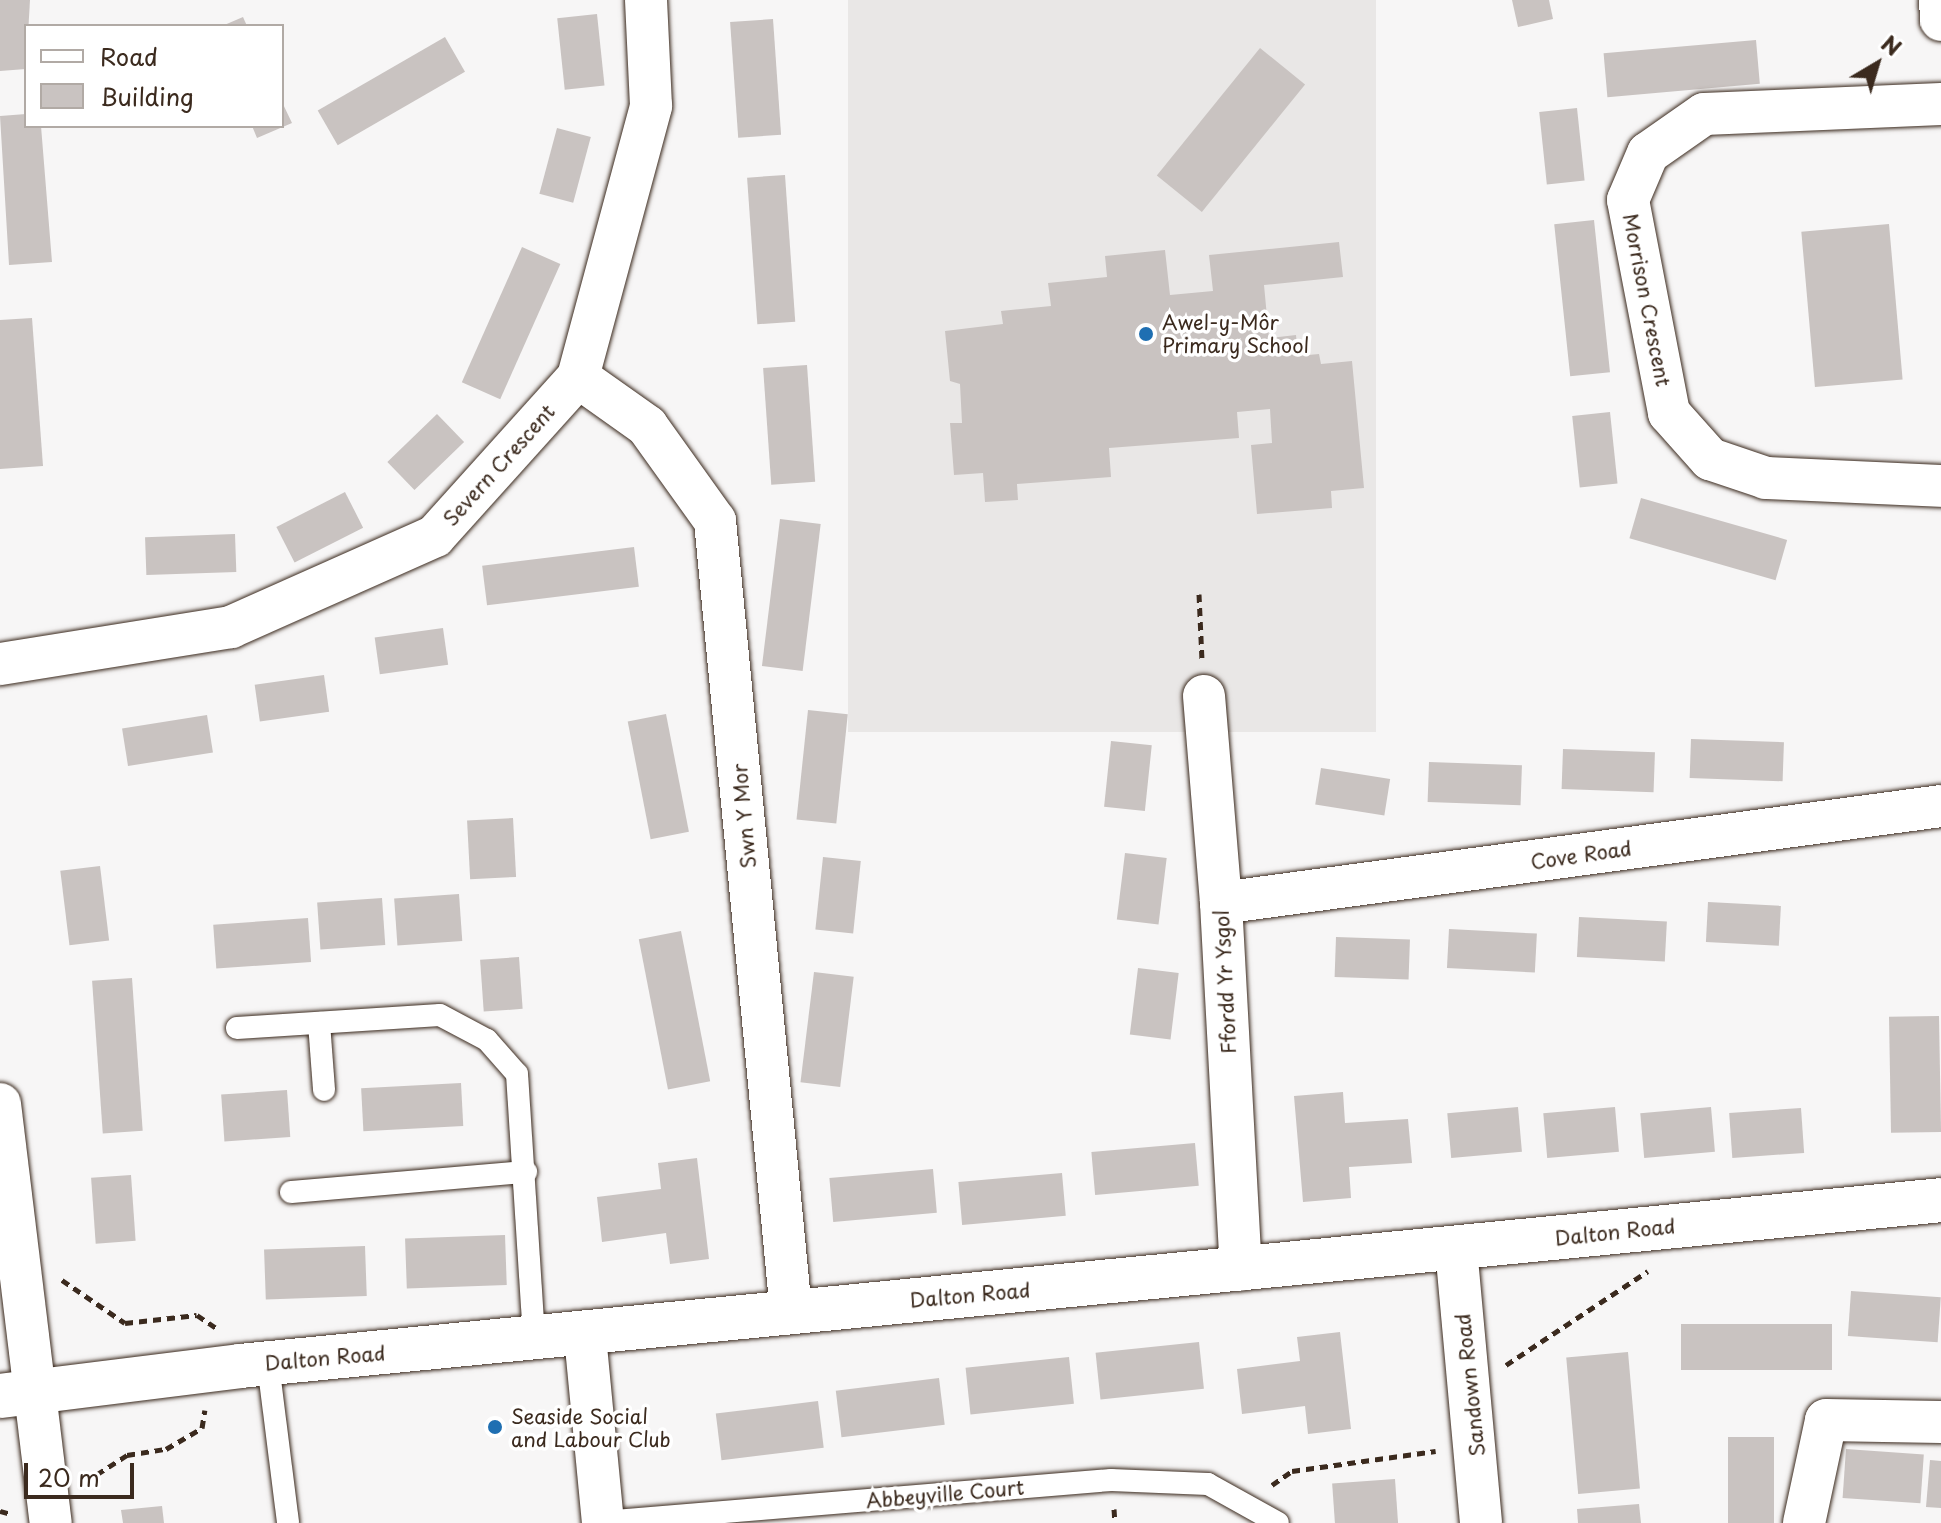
<!DOCTYPE html>
<meta charset="utf-8">
<style>
body{margin:0}
#map{position:relative;width:1941px;height:1523px;overflow:hidden;background:#f7f6f6;font-family:"Playpen Sans",sans-serif}
div>[style]{position:absolute}
[style*='--x']{left:calc(var(--x)*1px);top:calc(var(--y)*1px);width:calc(var(--w)*1px);rotate:calc(var(--a)*1deg)}
.built>*{inset:0;background:#e9e7e6;transform-origin:0 0}
.building>*{inset:0;background:#c9c3c1;transform-origin:0 0}
.path>*{height:5px;margin-top:-2.5px;transform-origin:0;background:repeating-linear-gradient(90deg,#3b2a1e 0 8px,transparent 0 14px)}
.roads{filter:drop-shadow(0 0 2px #3b2a1e) drop-shadow(0 0 2px #3b2a1e)}
.service>*{height:22px;margin:-11px;padding:0 11px;transform-origin:11px;border-radius:11px;background:#fff}
.minor>*{height:42px;margin:-21px;padding:0 21px;transform-origin:21px;border-radius:21px;background:#fff}
.tertiary>*{height:44px;margin:-22px;padding:0 22px;transform-origin:22px;border-radius:22px;background:#fff}
.dots>*{width:22px;height:22px;translate:-50% -50%;box-sizing:border-box;border:4px solid #fff;border-radius:50%}
span{translate:-50% -50%;white-space:nowrap;text-align:center;line-height:1.15;-webkit-text-stroke:7px #fff;paint-order:stroke}
.street-label{font-size:20px;color:#3b2a1e}
.poi-label{font-size:20px;color:#3b2a1e}
.left{translate:0 -50%;text-align:left}
.legend{position:absolute;left:24px;top:24px;width:260px;height:104px;box-sizing:border-box;background:#fff;border:2px solid #b1aaa5;margin:0;padding:10px 14px;list-style:none;font-size:24px;color:#3b2a1e}
.legend li{display:flex;align-items:center;gap:16px;height:40px}
.legend b{width:40px;border:2px solid #b1aaa5}
.north{position:absolute;left:1837px;top:24px;width:80px;height:80px;-webkit-text-stroke:6px #fff;paint-order:stroke;rotate:38deg;font-size:22px;font-weight:700;line-height:32px;text-align:center;color:#3b2a1e}
.north::after{content:'';display:block;margin:auto;width:28px;height:36px;background:#3b2a1e;clip-path:polygon(50% 0,100% 100%,50% 72%,0 100%)}
.scale{position:absolute;left:24px;top:1463px;width:110px;height:36px;box-sizing:border-box;border:4px solid #3b2a1e;border-top:0;padding-left:10px;font-size:24px;line-height:28px;white-space:nowrap;color:#3b2a1e;-webkit-text-stroke:6px #fff;paint-order:stroke}
</style>
<div id="map">
<div class="built">
<i style="left:848px;top:0;width:528px;height:732px"></i>
</div>
<div class="building">
<i style="clip-path:polygon(0 0,30px 0,26px 69px,0 71px)"></i>
<i style="clip-path:polygon(1512px 0,1549px 0,1553px 19px,1518px 27px)"></i>
<i style="left:597px;top:14px;width:72px;height:40px;rotate:84deg"></i>
<i style="clip-path:polygon(243px 17px,247px 26px,222px 26px)"></i>
<i style="left:773px;top:19px;width:116px;height:43px;rotate:86deg"></i>
<i style="left:445px;top:37px;width:40px;height:147px;rotate:60deg"></i>
<i style="left:1756px;top:40px;width:44px;height:153px;rotate:85deg"></i>
<i style="left:1260px;top:48px;width:58px;height:164px;rotate:39deg"></i>
<i style="clip-path:polygon(282px 102px,292px 123px,257px 138px,252px 126px,282px 126px)"></i>
<i style="left:1577px;top:108px;width:73px;height:38px;rotate:84deg"></i>
<i style="clip-path:polygon(26px 114px,26px 126px,41px 126px,52px 262px,9px 265px,0 116px)"></i>
<i style="left:557px;top:128px;width:35px;height:68px;rotate:15deg"></i>
<i style="left:785px;top:175px;width:147px;height:38px;rotate:86deg"></i>
<i style="left:1594px;top:220px;width:153px;height:40px;rotate:84deg"></i>
<i style="left:1889px;top:224px;width:156px;height:88px;rotate:85deg"></i>
<i style="clip-path:polygon(1339px 242px,1343px 277px,1264px 285px,1269px 338px,1296px 335px,1298px 356px,1319px 354px,1321px 364px,1352px 361px,1364px 488px,1331px 491px,1332px 508px,1257px 514px,1251px 445px,1272px 443px,1270px 409px,1237px 412px,1239px 438px,1109px 448px,1111px 477px,1017px 484px,1018px 500px,985px 502px,983px 473px,954px 475px,950px 423px,962px 423px,960px 384px,950px 381px,945px 331px,1003px 324px,1001px 311px,1051px 306px,1048px 283px,1107px 277px,1105px 256px,1165px 250px,1170px 295px,1213px 291px,1209px 255px)"></i>
<i style="left:522px;top:247px;width:42px;height:148px;rotate:24deg"></i>
<i style="clip-path:polygon(32px 318px,43px 466px,0 469px,0 320px)"></i>
<i style="left:807px;top:365px;width:117px;height:44px;rotate:86deg"></i>
<i style="left:1610px;top:412px;width:72px;height:38px;rotate:84deg"></i>
<i style="left:437px;top:414px;width:39px;height:69px;rotate:46deg"></i>
<i style="left:345px;top:492px;width:40px;height:77px;rotate:63deg"></i>
<i style="left:1641px;top:498px;width:152px;height:42px;rotate:16deg"></i>
<i style="left:780px;top:519px;width:41px;height:148px;rotate:7deg"></i>
<i style="left:235px;top:534px;width:38px;height:90px;rotate:88deg"></i>
<i style="left:634px;top:547px;width:40px;height:153px;rotate:83deg"></i>
<i style="left:443px;top:628px;width:37px;height:69px;rotate:82deg"></i>
<i style="left:324px;top:675px;width:37px;height:70px;rotate:82deg"></i>
<i style="left:808px;top:710px;width:40px;height:110px;rotate:6deg"></i>
<i style="left:666px;top:714px;width:120px;height:39px;rotate:79deg"></i>
<i style="left:207px;top:715px;width:38px;height:86px;rotate:81deg"></i>
<i style="left:1691px;top:739px;width:93px;height:39px;rotate:2deg"></i>
<i style="left:1111px;top:741px;width:41px;height:66px;rotate:6deg"></i>
<i style="left:1563px;top:749px;width:92px;height:40px;rotate:2deg"></i>
<i style="left:1429px;top:762px;width:93px;height:40px;rotate:2deg"></i>
<i style="left:1321px;top:768px;width:70px;height:37px;rotate:9deg"></i>
<i style="left:513px;top:818px;width:59px;height:46px;rotate:87deg"></i>
<i style="left:1125px;top:853px;width:42px;height:67px;rotate:7deg"></i>
<i style="left:823px;top:857px;width:38px;height:73px;rotate:6deg"></i>
<i style="left:100px;top:866px;width:75px;height:40px;rotate:83deg"></i>
<i style="left:459px;top:894px;width:47px;height:65px;rotate:86deg"></i>
<i style="left:382px;top:898px;width:47px;height:65px;rotate:86deg"></i>
<i style="left:1708px;top:902px;width:73px;height:40px;rotate:3deg"></i>
<i style="left:1579px;top:917px;width:88px;height:40px;rotate:3deg"></i>
<i style="left:308px;top:918px;width:44px;height:95px;rotate:86deg"></i>
<i style="left:1449px;top:929px;width:88px;height:39px;rotate:3deg"></i>
<i style="left:681px;top:931px;width:153px;height:43px;rotate:79deg"></i>
<i style="left:1336px;top:937px;width:74px;height:40px;rotate:2deg"></i>
<i style="left:519px;top:957px;width:52px;height:39px;rotate:86deg"></i>
<i style="left:1138px;top:968px;width:41px;height:67px;rotate:7deg"></i>
<i style="left:814px;top:972px;width:40px;height:111px;rotate:7deg"></i>
<i style="left:132px;top:978px;width:153px;height:40px;rotate:86deg"></i>
<i style="left:1939px;top:1016px;width:116px;height:50px;rotate:89deg"></i>
<i style="left:461px;top:1083px;width:43px;height:100px;rotate:87deg"></i>
<i style="left:287px;top:1090px;width:47px;height:66px;rotate:86deg"></i>
<i style="clip-path:polygon(1343px 1092px,1345px 1123px,1408px 1119px,1412px 1163px,1349px 1167px,1351px 1198px,1303px 1202px,1294px 1096px)"></i>
<i style="left:1518px;top:1107px;width:45px;height:71px;rotate:85deg"></i>
<i style="left:1615px;top:1107px;width:45px;height:72px;rotate:85deg"></i>
<i style="left:1711px;top:1107px;width:45px;height:71px;rotate:85deg"></i>
<i style="left:1801px;top:1108px;width:45px;height:72px;rotate:86deg"></i>
<i style="left:1195px;top:1143px;width:43px;height:104px;rotate:85deg"></i>
<i style="clip-path:polygon(697px 1158px,709px 1259px,670px 1264px,666px 1233px,602px 1242px,597px 1197px,661px 1189px,658px 1163px)"></i>
<i style="left:933px;top:1169px;width:44px;height:104px;rotate:85deg"></i>
<i style="left:1062px;top:1173px;width:43px;height:104px;rotate:85deg"></i>
<i style="left:131px;top:1175px;width:66px;height:40px;rotate:86deg"></i>
<i style="left:505px;top:1235px;width:50px;height:100px;rotate:88deg"></i>
<i style="left:365px;top:1246px;width:50px;height:101px;rotate:88deg"></i>
<i style="left:1851px;top:1291px;width:90px;height:45px;rotate:4deg"></i>
<i style="left:1681px;top:1324px;width:151px;height:46px"></i>
<i style="clip-path:polygon(1340px 1332px,1351px 1429px,1308px 1434px,1305px 1406px,1242px 1414px,1237px 1369px,1300px 1361px,1297px 1337px)"></i>
<i style="left:1199px;top:1342px;width:47px;height:104px;rotate:84deg"></i>
<i style="left:1628px;top:1352px;width:137px;height:62px;rotate:85deg"></i>
<i style="left:1069px;top:1357px;width:47px;height:104px;rotate:84deg"></i>
<i style="left:939px;top:1378px;width:47px;height:104px;rotate:83deg"></i>
<i style="left:818px;top:1401px;width:47px;height:103px;rotate:83deg"></i>
<i style="left:1728px;top:1437px;width:46px;height:86px"></i>
<i style="left:1846px;top:1449px;width:78px;height:49px;rotate:4deg"></i>
<i style="clip-path:polygon(1930px 1460px,1941px 1461px,1941px 1508px,1926px 1507px)"></i>
<i style="left:1395px;top:1479px;width:44px;height:63px;rotate:86deg"></i>
<i style="clip-path:polygon(1639px 1504px,1641px 1523px,1578px 1523px,1577px 1509px)"></i>
<i style="clip-path:polygon(162px 1506px,164px 1523px,123px 1523px,121px 1510px)"></i>
</div>
<div class="path">
<i style="--x:1199;--y:594;--w:65;--a:87.4"></i>
<i style="--x:62;--y:1280;--w:76;--a:34.3"></i>
<i style="--x:125;--y:1323;--w:72;--a:-6.3"></i>
<i style="--x:197;--y:1315;--w:25;--a:34"></i>
<i style="--x:1506;--y:1365;--w:170;--a:-33.5"></i>
<i style="--x:85;--y:1482;--w:50;--a:-32.7"></i>
<i style="--x:127;--y:1455;--w:39;--a:-9"></i>
<i style="--x:166;--y:1449;--w:42;--a:-30.3"></i>
<i style="--x:202;--y:1428;--w:18;--a:-81"></i>
<i style="--x:1272;--y:1485;--w:24;--a:-35"></i>
<i style="--x:1292;--y:1471;--w:145;--a:-7.9"></i>
<i style="--x:1114;--y:1509;--w:14;--a:86"></i>
<i style="--x:0;--y:1511;--w:11;--a:15"></i>
</div>
<div class="roads">
<div class="service">
<i style="--x:319;--y:1023;--w:67;--a:85.7"></i>
<i style="--x:237;--y:1028;--w:203;--a:-3.7"></i>
<i style="--x:440;--y:1015;--w:53;--a:28"></i>
<i style="--x:487;--y:1040;--w:45;--a:48.6"></i>
<i style="--x:517;--y:1074;--w:266;--a:86.3"></i>
<i style="--x:291;--y:1192;--w:236;--a:-4.9"></i>
<i style="--x:268;--y:1364;--w:160;--a:82.8"></i>
<i style="--x:603;--y:1522;--w:510;--a:-4.73"></i>
<i style="--x:1111;--y:1480;--w:97;--a:2.4"></i>
<i style="--x:1208;--y:1484;--w:80;--a:29.1"></i>
</div>
<div class="minor">
<i style="--x:1940;--y:0;--w:20;--a:87"></i>
<i style="--x:1941;--y:104;--w:237;--a:177.6"></i>
<i style="--x:1704;--y:114;--w:68;--a:145.1"></i>
<i style="--x:1648;--y:153;--w:51;--a:113.1"></i>
<i style="--x:1628;--y:200;--w:217;--a:79.1"></i>
<i style="--x:1669;--y:413;--w:62;--a:48.3"></i>
<i style="--x:1710;--y:459;--w:59;--a:18.7"></i>
<i style="--x:1766;--y:478;--w:175;--a:2.6"></i>
<i style="--x:578;--y:377;--w:85;--a:35.4"></i>
<i style="--x:647;--y:426;--w:117;--a:54.4"></i>
<i style="--x:715;--y:521;--w:795;--a:84.51"></i>
<i style="--x:0;--y:664;--w:234;--a:-9.1"></i>
<i style="--x:231;--y:627;--w:223;--a:-24"></i>
<i style="--x:435;--y:536;--w:214;--a:-48"></i>
<i style="--x:578;--y:377;--w:281;--a:-74.9"></i>
<i style="--x:651;--y:106;--w:106;--a:-92.7"></i>
<i style="--x:1204;--y:696;--w:208;--a:85.3"></i>
<i style="--x:1221;--y:903;--w:367;--a:86.9"></i>
<i style="--x:1221;--y:903;--w:727;--a:-7.67"></i>
<i style="--x:0;--y:1104;--w:422;--a:83.1"></i>
<i style="--x:1456;--y:1248;--w:276;--a:84.8"></i>
<i style="--x:585;--y:1336;--w:188;--a:84.5"></i>
<i style="--x:1804;--y:1523;--w:105;--a:-77.9"></i>
<i style="--x:1826;--y:1420;--w:115;--a:1"></i>
</div>
<div class="tertiary">
<i style="--x:0;--y:1396;--w:242;--a:-7.1"></i>
<i style="--x:240;--y:1366;--w:1709;--a:-5.57"></i>
</div>
</div>
<div class="dots">
<i style="left:1146px;top:334px;background:#1f6fb2"></i>
<i style="left:495px;top:1427px;background:#1f6fb2"></i>
</div>
<div class="street-label">
<span style="left:1647px;top:300px;rotate:79deg">Morrison Crescent</span>
<span style="left:499px;top:465px;rotate:-48deg">Severn Crescent</span>
<span style="left:744px;top:816px;rotate:-95deg">Swn Y Mor</span>
<span style="left:1581px;top:855px;rotate:-8deg">Cove Road</span>
<span style="left:1225px;top:982px;rotate:-93deg">Ffordd Yr Ysgol</span>
<span style="left:1615px;top:1232px;rotate:-6deg">Dalton Road</span>
<span style="left:970px;top:1295px;rotate:-5deg">Dalton Road</span>
<span style="left:325px;top:1358px;rotate:-5deg">Dalton Road</span>
<span style="left:1470px;top:1385px;rotate:-96deg">Sandown Road</span>
<span style="left:945px;top:1494px;rotate:-5deg">Abbeyville Court</span>
</div>
<div class="poi-label">
<span class="left" style="left:1162px;top:334px">Awel-y-Môr<br>Primary School</span>
<span class="left" style="left:511px;top:1428px">Seaside Social<br>and Labour Club</span>
</div>
<ul class="legend">
<li><b style="height:10px;background:#fff"></b>Road</li>
<li><b style="height:22px;background:#c9c3c1"></b>Building</li>
</ul>
<div class="north">N</div>
<div class="scale">20 m</div>
</div>
